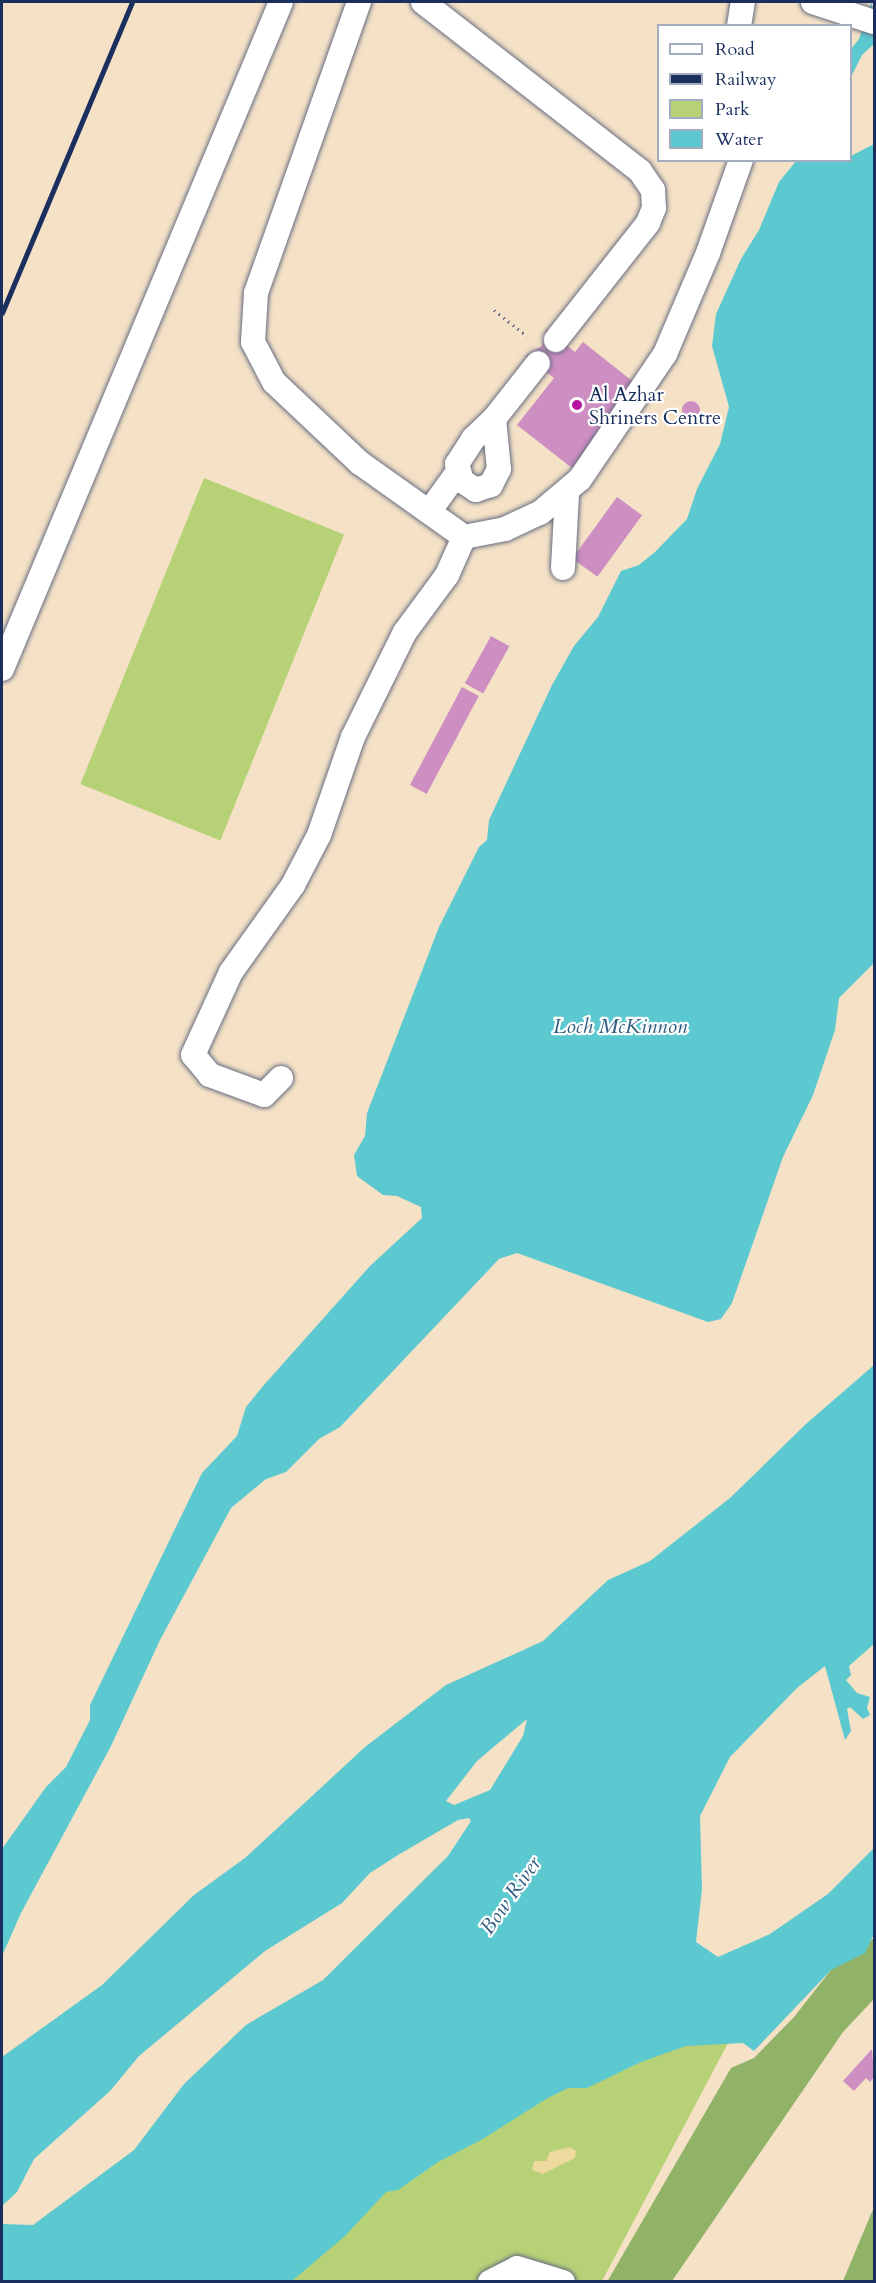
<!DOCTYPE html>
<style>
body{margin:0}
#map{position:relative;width:876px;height:2283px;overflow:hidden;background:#f4e1c6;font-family:Cardo,serif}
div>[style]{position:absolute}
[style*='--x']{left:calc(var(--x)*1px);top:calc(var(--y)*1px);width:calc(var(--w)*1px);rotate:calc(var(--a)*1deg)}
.green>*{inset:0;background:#b7d177;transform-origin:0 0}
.forest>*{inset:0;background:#91b368}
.sand>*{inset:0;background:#eeda9e}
.water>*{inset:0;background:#5cc9d1}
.building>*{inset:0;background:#cd8ec1;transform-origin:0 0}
.round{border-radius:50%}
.path>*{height:3px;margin-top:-1.5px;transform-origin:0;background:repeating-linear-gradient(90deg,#676d82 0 1.5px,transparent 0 6px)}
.roads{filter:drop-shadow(0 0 2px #676d82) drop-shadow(0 0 2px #676d82)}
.minor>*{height:24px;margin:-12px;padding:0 12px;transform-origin:12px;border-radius:12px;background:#fff}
.rail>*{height:4.5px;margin:-2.25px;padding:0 2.25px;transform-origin:2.25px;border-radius:2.25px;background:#1b2f5e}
.dots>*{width:16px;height:16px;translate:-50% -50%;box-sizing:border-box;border:3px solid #fff;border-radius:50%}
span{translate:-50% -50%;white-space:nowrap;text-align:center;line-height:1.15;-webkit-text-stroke:4.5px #fff;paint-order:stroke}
.poi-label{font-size:20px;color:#1b2f5e}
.left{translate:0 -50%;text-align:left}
.water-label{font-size:21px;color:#2e5d80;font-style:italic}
.frame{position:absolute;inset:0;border:3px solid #1b2f5e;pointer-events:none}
.legend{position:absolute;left:657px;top:24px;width:195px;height:138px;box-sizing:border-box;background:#fff;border:2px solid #a4acbf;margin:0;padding:8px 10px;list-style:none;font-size:18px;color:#1b2f5e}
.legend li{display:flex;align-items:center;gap:12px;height:30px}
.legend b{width:30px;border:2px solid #a4acbf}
</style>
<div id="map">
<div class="green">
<i style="left:204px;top:478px;width:151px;height:330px;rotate:22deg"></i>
<i style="clip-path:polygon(736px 2028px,602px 2281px,260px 2282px,353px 2196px,600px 2056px)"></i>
</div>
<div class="forest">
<i style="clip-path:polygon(874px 1938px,874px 1999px,843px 2032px,672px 2281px,607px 2282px,731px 2068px,754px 2058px,794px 2017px,831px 1970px)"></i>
<i style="clip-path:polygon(874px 2208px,874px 2281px,843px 2281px,871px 2214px)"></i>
</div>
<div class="sand">
<i style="clip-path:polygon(570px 2147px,576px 2151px,575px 2158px,543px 2174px,532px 2170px,534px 2161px,546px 2161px,550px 2152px)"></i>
</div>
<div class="water">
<i style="clip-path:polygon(872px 2px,874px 44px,862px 55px,851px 77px,851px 49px,859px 39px)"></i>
<i style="clip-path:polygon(874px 144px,874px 963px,839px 998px,835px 1030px,813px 1095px,783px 1157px,732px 1303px,721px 1319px,708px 1322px,517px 1253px,499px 1259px,340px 1427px,319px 1439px,286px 1472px,266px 1479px,231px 1508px,160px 1640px,111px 1746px,21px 1913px,2px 1956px,2px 1849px,46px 1787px,66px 1767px,90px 1720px,90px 1705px,202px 1473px,237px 1436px,246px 1407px,263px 1386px,370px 1266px,422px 1218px,421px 1207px,397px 1196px,383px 1195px,357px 1176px,354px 1155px,365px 1136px,367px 1113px,439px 927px,479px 847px,487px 840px,489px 820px,552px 685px,574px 646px,598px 617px,621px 571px,639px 565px,655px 552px,687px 519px,697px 489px,720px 444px,729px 407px,712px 346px,716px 314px,741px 259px,759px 230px,779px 182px,796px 161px,850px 160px,851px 156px)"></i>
<i style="clip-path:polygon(evenodd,874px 1365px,874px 1644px,849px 1666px,851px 1675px,846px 1680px,857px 1693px,870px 1697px,867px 1708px,870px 1715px,863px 1719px,850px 1707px,847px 1709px,851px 1731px,845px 1740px,825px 1666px,797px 1688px,730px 1757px,700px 1816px,702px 1889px,696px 1942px,718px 1957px,770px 1934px,828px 1894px,874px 1848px,874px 1934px,865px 1953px,831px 1970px,754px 2051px,743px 2043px,686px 2046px,641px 2062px,587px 2088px,568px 2088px,546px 2099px,481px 2140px,438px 2162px,398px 2190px,386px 2192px,345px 2236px,292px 2281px,2px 2281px,2px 2224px,33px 2225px,134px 2150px,184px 2084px,246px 2025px,323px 1980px,448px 1856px,471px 1821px,469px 1818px,458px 1820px,398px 1855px,370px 1873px,342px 1903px,265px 1951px,139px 2056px,110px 2091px,34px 2159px,17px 2192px,2px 2206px,2px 2057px,102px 1985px,194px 1895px,245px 1858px,365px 1747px,446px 1685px,543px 1641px,608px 1580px,650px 1561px,730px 1498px,806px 1424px,874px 1365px,527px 1719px,523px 1736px,490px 1790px,454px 1805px,446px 1801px,477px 1761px,527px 1719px)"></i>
</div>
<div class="building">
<i style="clip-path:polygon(546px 329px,575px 352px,583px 342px,636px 384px,572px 468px,517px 425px,554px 378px,525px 356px,542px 346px)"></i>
<i class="round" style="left:682px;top:401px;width:18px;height:18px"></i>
<i style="left:617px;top:497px;width:31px;height:76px;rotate:36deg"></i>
<i style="left:491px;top:636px;width:21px;height:54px;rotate:29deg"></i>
<i style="left:462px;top:687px;width:19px;height:111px;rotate:28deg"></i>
<i style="clip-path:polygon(872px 2049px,874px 2077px,870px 2082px,866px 2078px,854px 2091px,843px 2081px)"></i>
</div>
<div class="path">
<i style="--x:494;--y:310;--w:42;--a:38.2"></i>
</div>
<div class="roads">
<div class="minor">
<i style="--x:359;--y:2;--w:309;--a:109.5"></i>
<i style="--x:256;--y:293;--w:49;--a:93.5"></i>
<i style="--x:253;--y:342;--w:45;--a:62.3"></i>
<i style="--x:274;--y:382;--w:118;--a:43.3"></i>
<i style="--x:360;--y:463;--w:128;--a:35.4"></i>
<i style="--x:464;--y:537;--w:42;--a:-11"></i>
<i style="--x:505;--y:529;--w:38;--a:-25"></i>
<i style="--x:540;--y:513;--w:52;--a:-40.4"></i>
<i style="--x:580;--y:479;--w:151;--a:-55.8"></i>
<i style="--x:665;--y:354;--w:110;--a:-66.9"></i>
<i style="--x:708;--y:253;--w:99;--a:-70.5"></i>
<i style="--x:423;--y:2;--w:275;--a:37.9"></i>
<i style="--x:640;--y:171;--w:23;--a:56"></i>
<i style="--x:653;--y:190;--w:18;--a:87"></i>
<i style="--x:654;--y:208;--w:16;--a:112"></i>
<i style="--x:648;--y:223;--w:149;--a:128.2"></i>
<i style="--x:813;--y:2;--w:64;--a:18.2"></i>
<i style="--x:739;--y:26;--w:24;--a:-81"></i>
<i style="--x:494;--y:419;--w:50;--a:84.3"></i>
<i style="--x:499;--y:469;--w:18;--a:117"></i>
<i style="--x:491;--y:485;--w:16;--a:162"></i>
<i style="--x:476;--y:490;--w:17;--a:-147"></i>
<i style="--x:462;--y:481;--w:18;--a:-106"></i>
<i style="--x:457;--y:464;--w:30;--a:-57"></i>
<i style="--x:473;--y:439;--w:29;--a:-44"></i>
<i style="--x:494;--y:419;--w:71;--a:-51.8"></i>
<i style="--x:429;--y:512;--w:48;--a:-54.3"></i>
<i style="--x:563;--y:568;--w:75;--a:-86.9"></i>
<i style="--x:2;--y:669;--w:723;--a:-67.3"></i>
<i style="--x:281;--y:1078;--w:24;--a:135"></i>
<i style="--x:264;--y:1095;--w:58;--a:-159.7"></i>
<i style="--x:210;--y:1075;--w:26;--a:-130"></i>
<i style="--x:193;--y:1055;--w:91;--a:-65.4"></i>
<i style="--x:231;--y:972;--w:107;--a:-54.5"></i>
<i style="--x:293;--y:885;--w:56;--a:-62.5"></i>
<i style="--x:319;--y:835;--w:104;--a:-70.9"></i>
<i style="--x:353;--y:737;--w:117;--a:-63.7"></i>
<i style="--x:405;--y:632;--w:71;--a:-53.6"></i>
<i style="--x:447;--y:575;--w:42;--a:-65.9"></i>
<i style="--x:490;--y:2282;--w:30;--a:-27"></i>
<i style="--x:517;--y:2268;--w:48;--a:16.9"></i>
</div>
</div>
<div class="rail">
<i style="--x:2;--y:313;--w:337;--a:-67.3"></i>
</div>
<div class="dots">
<i style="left:577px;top:405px;background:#b5179e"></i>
</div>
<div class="poi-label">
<span class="left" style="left:589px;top:406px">Al Azhar<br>Shriners Centre</span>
</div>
<div class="water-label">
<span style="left:620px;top:1027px">Loch McKinnon</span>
<span style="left:511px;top:1896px;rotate:-55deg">Bow River</span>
</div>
<div class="frame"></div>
<ul class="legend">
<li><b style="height:8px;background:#fff"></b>Road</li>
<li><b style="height:8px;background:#1b2f5e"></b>Railway</li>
<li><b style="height:16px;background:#b7d177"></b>Park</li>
<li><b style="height:16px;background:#5cc9d1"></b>Water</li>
</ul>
</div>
